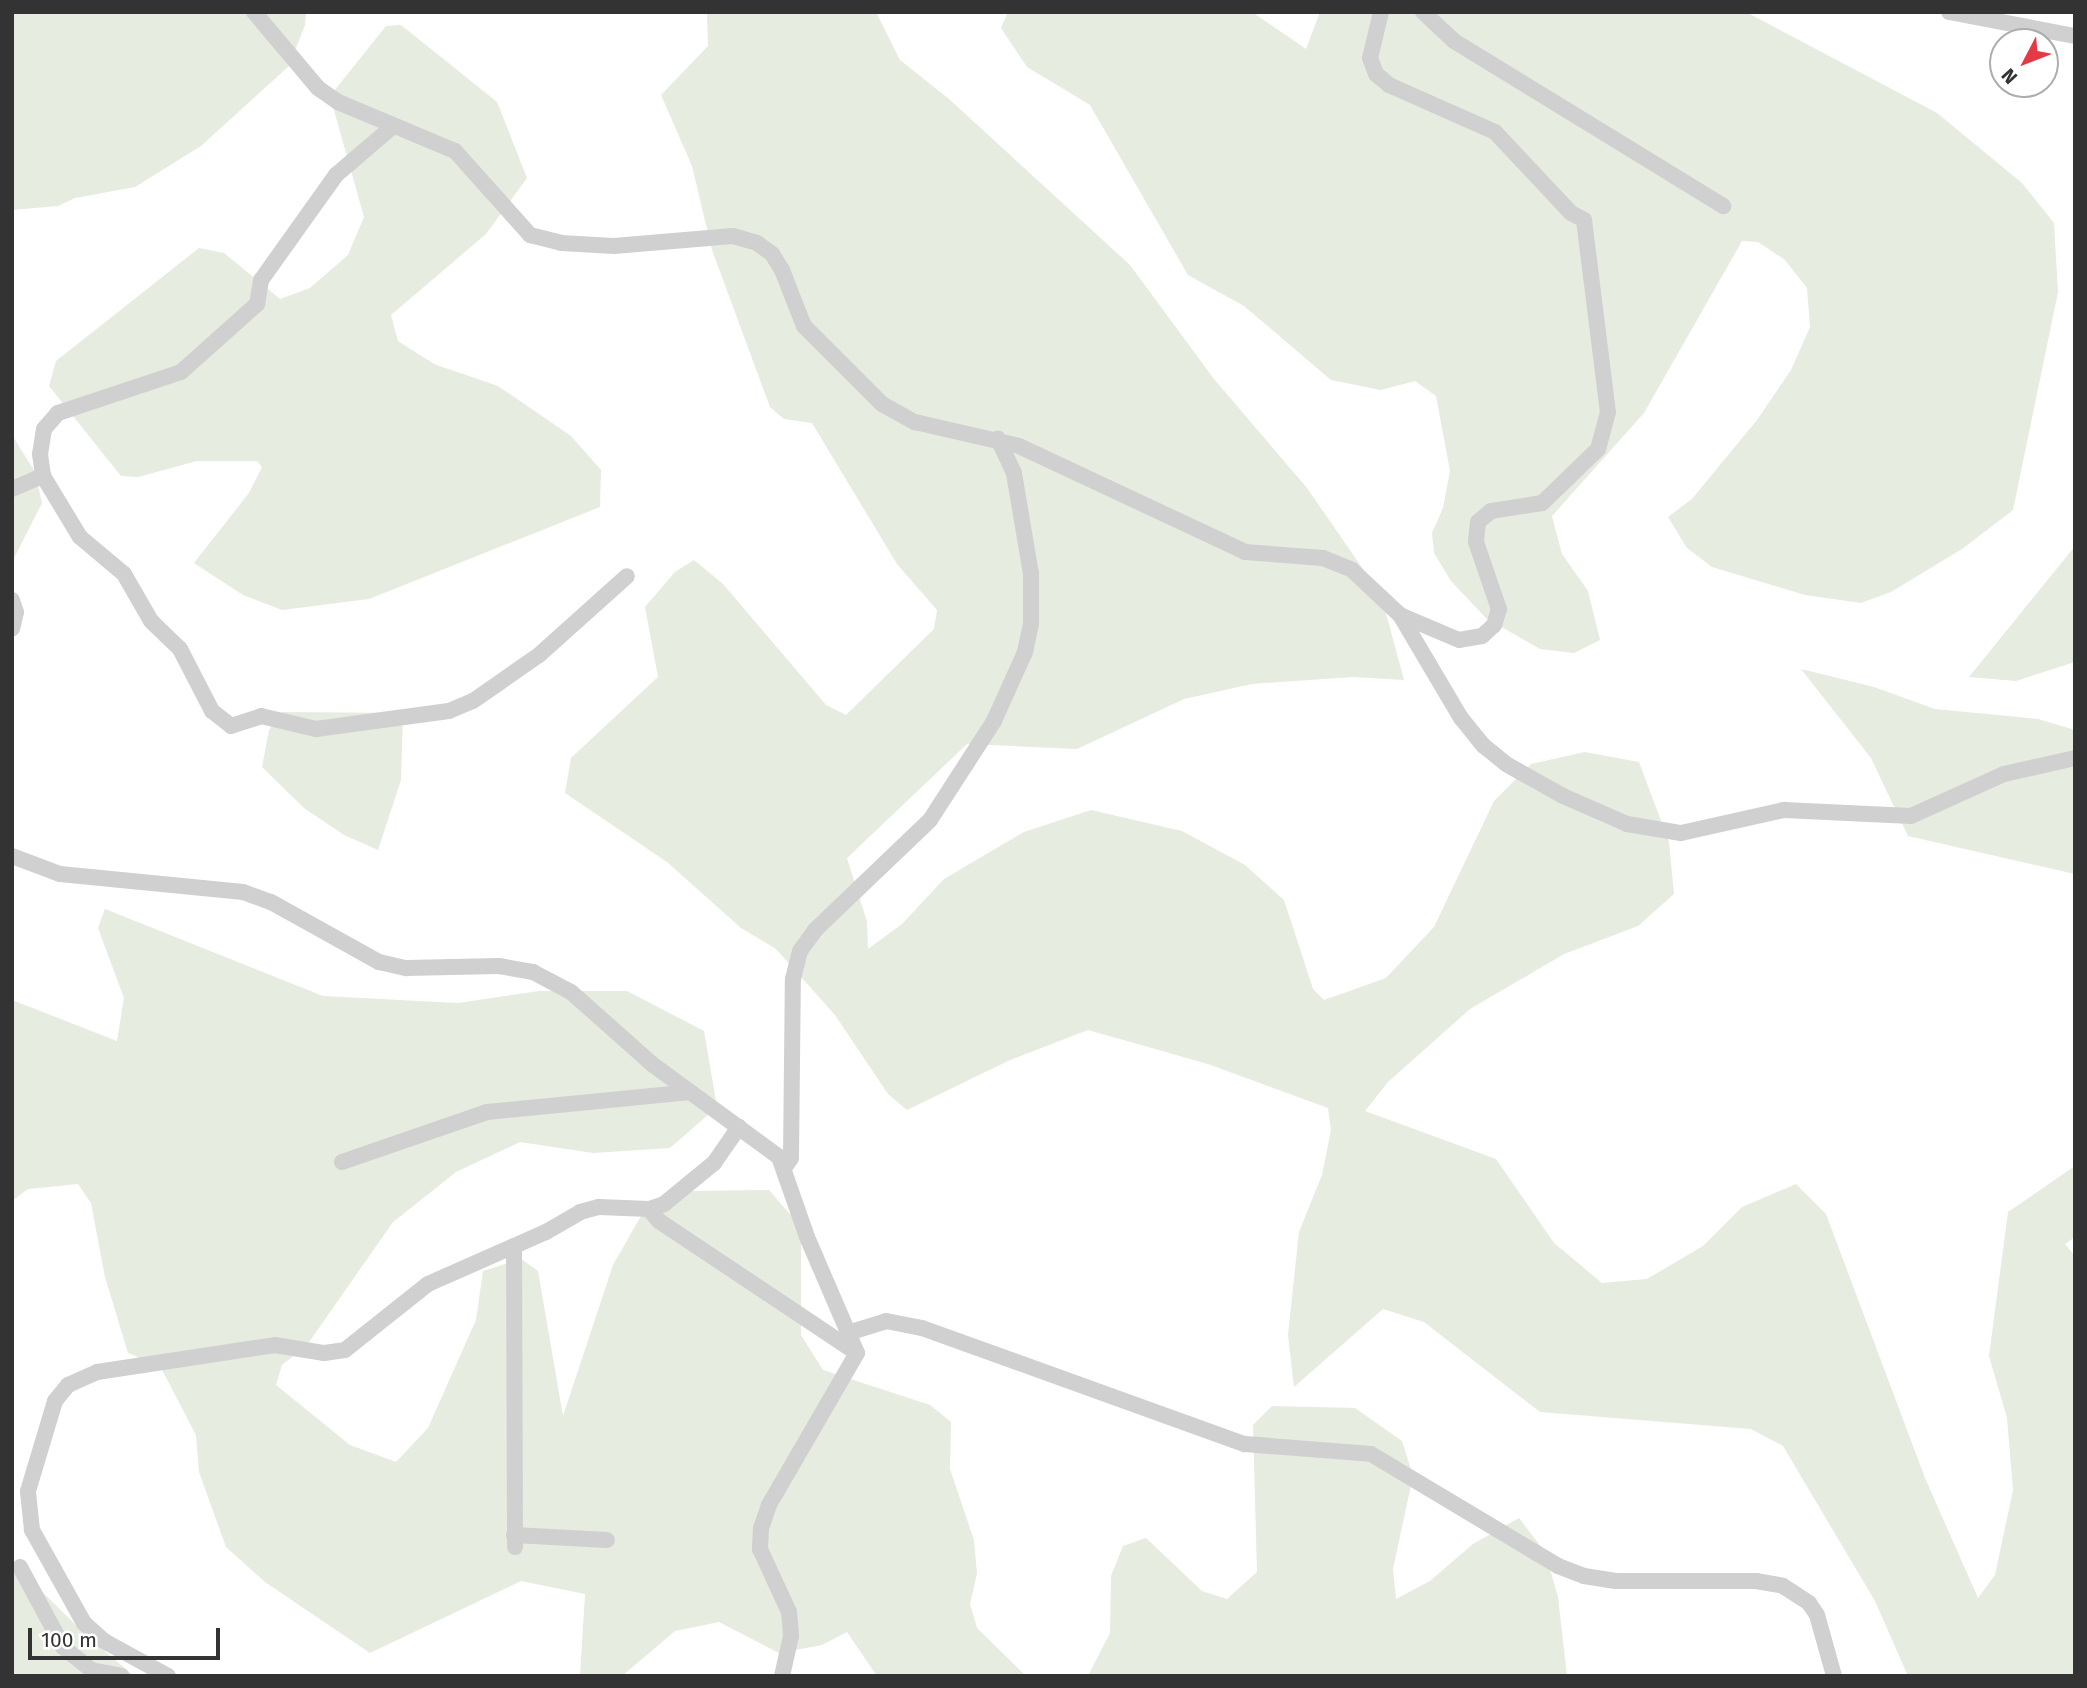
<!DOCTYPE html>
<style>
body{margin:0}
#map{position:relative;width:2087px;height:1688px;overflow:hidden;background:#fff;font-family:"Fira Sans",sans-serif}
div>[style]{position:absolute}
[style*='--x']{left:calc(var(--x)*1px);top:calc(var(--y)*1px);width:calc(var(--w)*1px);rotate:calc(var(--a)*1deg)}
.green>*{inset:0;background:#e6ecdf}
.minor>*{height:16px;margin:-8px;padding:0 8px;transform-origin:8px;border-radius:8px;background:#d0d0d0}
span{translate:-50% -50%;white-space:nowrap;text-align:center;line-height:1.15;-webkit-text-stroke:7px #fff;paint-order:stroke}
.frame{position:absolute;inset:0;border:14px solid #333;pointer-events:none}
.north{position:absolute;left:1989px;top:28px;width:70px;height:70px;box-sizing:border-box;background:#fff;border:2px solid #adadad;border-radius:50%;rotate:228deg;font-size:19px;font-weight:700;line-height:28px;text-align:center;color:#333}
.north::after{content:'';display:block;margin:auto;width:24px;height:32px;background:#e63946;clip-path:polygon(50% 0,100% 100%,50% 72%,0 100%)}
.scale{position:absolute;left:28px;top:1628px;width:192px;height:32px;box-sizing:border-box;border:4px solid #333;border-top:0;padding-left:9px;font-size:21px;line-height:24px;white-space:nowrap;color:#333;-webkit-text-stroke:5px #fff;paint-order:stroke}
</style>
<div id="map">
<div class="green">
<i style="clip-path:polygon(12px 12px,306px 12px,305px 25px,289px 66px,201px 146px,135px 187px,75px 198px,58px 206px,12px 210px)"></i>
<i style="clip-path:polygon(707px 12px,876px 12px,900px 60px,949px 99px,1130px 265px,1214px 379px,1307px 488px,1381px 595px,1404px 680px,1352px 677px,1252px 684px,1184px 699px,1077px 749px,967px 744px,847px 858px,867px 922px,868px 949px,902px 924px,944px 879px,1024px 832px,1091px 810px,1182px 831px,1245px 865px,1284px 900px,1313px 989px,1324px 1000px,1386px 978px,1434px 927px,1494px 801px,1531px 764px,1585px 752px,1639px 762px,1669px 842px,1674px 894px,1638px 926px,1564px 954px,1470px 1009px,1388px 1082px,1365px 1111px,1496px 1159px,1554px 1243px,1602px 1283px,1647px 1279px,1703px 1246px,1742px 1207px,1796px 1184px,1826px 1214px,1925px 1478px,1978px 1598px,1995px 1575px,2013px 1490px,2007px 1418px,1989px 1356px,2008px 1212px,2075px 1166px,2075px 1237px,2065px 1244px,2075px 1256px,2075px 1676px,1908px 1676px,1875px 1601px,1783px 1446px,1751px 1429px,1540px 1412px,1424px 1322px,1383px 1309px,1294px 1387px,1288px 1335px,1299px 1232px,1322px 1175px,1331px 1130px,1328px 1108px,1208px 1064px,1088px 1030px,1010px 1060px,907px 1110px,888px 1094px,835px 1015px,776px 949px,741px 928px,667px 862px,565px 793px,571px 758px,658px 677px,645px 607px,675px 572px,694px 560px,723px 584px,826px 705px,846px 715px,934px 629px,937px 610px,897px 564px,812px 423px,784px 419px,770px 407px,712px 250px,692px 166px,661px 95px,708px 46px)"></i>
<i style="clip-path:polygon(1008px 12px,1252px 12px,1306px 49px,1320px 12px,1746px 12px,1937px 113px,2022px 183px,2054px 223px,2058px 292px,2013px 510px,1962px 549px,1891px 592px,1861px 603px,1805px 595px,1712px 567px,1687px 548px,1668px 517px,1692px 499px,1757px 420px,1791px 370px,1810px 327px,1807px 288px,1785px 260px,1758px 242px,1742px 241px,1644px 413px,1552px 516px,1562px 554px,1588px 591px,1600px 640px,1574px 653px,1540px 649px,1486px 618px,1451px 581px,1434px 553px,1432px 533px,1443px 508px,1450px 471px,1436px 396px,1415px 381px,1381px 390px,1331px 380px,1244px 306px,1188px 275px,1090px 105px,1027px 67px,1001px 28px)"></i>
<i style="clip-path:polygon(401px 25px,497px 102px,527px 178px,486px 234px,391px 315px,398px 341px,434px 364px,498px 386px,571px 436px,601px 470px,600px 507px,369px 599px,282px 610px,243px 595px,194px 563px,249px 493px,262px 467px,257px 461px,197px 461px,138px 477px,121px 476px,49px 386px,56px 361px,199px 248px,224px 253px,280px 299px,310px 288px,348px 255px,364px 217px,330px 96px,386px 26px)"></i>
<i style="clip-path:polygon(12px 435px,35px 472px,42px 503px,12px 562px)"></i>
<i style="clip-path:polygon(2075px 546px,2075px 662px,2016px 681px,1969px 677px)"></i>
<i style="clip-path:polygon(1801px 669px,1874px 687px,1935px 709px,2038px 719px,2075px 730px,2075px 874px,1908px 836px,1871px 758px)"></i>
<i style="clip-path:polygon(282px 712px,403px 713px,401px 780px,378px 850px,344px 835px,304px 808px,262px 767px,269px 730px)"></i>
<i style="clip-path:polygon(105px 909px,323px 996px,458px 1003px,539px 991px,627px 991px,704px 1031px,717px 1107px,670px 1148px,593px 1153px,520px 1142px,456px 1172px,393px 1222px,307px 1345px,282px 1365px,276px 1385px,350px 1445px,396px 1462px,428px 1428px,476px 1320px,483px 1271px,521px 1259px,538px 1271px,563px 1416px,613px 1265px,645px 1209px,692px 1191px,769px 1190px,801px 1227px,801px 1335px,823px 1370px,930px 1405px,951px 1422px,950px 1469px,974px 1540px,977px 1574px,970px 1604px,977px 1628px,1026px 1676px,877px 1676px,847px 1632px,822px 1645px,779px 1653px,719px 1622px,675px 1631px,622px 1676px,580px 1676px,585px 1594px,521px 1581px,370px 1653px,265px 1582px,226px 1547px,199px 1472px,196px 1435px,160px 1366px,128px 1353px,105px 1277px,91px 1203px,78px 1184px,28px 1189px,12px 1201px,12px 1000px,117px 1041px,124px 998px,98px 928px)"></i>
<i style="clip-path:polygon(1272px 1406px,1355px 1408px,1402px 1441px,1413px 1476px,1393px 1569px,1396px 1599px,1430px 1581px,1473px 1544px,1519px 1518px,1545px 1552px,1558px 1597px,1567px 1676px,1088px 1676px,1110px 1633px,1111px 1576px,1123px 1546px,1146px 1538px,1202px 1591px,1227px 1599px,1257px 1572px,1253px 1425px)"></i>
<i style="clip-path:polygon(12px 1562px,88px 1637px,134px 1676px,12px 1676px)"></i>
</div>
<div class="minor">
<i style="--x:254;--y:12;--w:99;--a:49.9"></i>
<i style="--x:318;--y:88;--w:24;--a:35"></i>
<i style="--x:338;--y:102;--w:127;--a:22.7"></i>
<i style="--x:455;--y:151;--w:113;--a:48.2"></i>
<i style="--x:530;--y:235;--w:32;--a:14"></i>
<i style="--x:561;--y:243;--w:53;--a:3.2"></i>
<i style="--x:614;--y:246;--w:119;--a:-4.8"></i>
<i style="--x:733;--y:236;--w:25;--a:16"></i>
<i style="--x:757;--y:243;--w:19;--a:36"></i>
<i style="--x:772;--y:254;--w:19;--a:58"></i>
<i style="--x:782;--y:270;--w:60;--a:68.6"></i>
<i style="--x:804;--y:326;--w:110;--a:45"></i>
<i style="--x:882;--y:404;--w:38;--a:29"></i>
<i style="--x:915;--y:422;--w:107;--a:13"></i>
<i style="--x:1019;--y:446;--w:250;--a:25.1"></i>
<i style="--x:1245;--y:552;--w:78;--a:4.4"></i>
<i style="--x:1323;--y:558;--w:31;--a:22"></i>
<i style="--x:1352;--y:570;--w:66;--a:43.2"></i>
<i style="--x:1400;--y:615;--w:120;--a:59.4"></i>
<i style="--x:1461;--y:718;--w:36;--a:51"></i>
<i style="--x:1484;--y:746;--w:28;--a:39"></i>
<i style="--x:1506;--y:764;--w:65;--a:29.3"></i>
<i style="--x:1563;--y:796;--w:70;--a:23.6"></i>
<i style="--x:1627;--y:824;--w:55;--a:9.5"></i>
<i style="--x:1681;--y:833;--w:106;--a:-12.6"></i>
<i style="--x:1784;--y:810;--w:127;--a:2.7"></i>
<i style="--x:1911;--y:816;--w:102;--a:-24.3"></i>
<i style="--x:2004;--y:774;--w:73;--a:-12.7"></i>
<i style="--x:1381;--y:12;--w:47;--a:103.4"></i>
<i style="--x:1370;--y:58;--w:17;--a:69"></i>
<i style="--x:1376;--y:74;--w:17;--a:40"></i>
<i style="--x:1389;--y:85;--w:116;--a:23.9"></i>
<i style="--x:1495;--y:132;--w:111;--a:46.8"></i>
<i style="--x:1571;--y:213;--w:15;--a:28"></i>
<i style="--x:1584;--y:220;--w:193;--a:82.9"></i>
<i style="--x:1608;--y:412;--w:38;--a:105"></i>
<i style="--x:1598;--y:449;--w:78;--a:136"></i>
<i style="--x:1542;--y:503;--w:52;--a:171.1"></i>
<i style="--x:1491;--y:511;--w:17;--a:140"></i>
<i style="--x:1478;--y:522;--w:20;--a:96"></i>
<i style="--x:1476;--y:542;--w:71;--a:71.1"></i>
<i style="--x:1499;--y:609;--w:17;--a:107"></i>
<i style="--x:1494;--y:625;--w:16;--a:137"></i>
<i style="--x:1482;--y:636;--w:23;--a:170"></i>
<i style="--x:1459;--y:640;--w:64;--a:-157"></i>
<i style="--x:1423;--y:12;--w:42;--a:43.1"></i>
<i style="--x:1454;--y:41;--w:316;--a:31.5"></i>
<i style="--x:1949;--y:12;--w:128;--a:10.8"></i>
<i style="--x:392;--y:127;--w:74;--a:139.4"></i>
<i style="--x:336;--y:175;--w:129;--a:125.5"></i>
<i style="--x:261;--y:280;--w:24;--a:99"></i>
<i style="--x:257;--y:304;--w:102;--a:138.2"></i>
<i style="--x:181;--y:372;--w:130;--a:161.6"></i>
<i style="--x:58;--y:413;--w:21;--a:131"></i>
<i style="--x:44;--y:429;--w:25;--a:99"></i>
<i style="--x:40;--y:454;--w:22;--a:82"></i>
<i style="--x:43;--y:476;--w:71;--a:58.8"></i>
<i style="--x:80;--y:537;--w:57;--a:40.1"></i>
<i style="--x:124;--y:574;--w:54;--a:60.1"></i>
<i style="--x:151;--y:621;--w:40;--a:44"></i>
<i style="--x:180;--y:649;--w:70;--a:62.7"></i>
<i style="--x:212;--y:711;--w:24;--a:38"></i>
<i style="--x:231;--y:726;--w:32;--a:-18"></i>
<i style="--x:261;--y:716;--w:57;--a:13.3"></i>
<i style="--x:316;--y:729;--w:134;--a:-7.7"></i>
<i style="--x:449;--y:711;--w:26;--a:-23"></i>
<i style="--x:473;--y:701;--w:80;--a:-34.9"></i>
<i style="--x:539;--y:655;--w:118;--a:-41.9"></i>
<i style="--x:12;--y:489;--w:34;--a:-23"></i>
<i style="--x:12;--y:600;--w:13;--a:72"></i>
<i style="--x:16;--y:612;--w:17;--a:103"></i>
<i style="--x:12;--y:856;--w:51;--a:20.6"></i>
<i style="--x:60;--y:874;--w:184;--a:5.6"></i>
<i style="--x:243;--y:892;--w:30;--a:20"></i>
<i style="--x:271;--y:902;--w:124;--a:29.1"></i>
<i style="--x:379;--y:962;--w:28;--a:13"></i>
<i style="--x:406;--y:968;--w:93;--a:-1.2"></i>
<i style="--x:499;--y:966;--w:35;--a:10"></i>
<i style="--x:533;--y:972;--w:43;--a:27.8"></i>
<i style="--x:571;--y:992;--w:108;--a:41.6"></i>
<i style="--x:652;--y:1064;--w:157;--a:36.2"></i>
<i style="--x:779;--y:1157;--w:85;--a:70.7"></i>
<i style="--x:807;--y:1237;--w:126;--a:66.7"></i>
<i style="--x:857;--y:1353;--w:176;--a:120.1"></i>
<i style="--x:769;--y:1505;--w:24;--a:109"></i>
<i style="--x:761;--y:1528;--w:21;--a:93"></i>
<i style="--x:760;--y:1549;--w:69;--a:65.3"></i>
<i style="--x:789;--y:1612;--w:24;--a:85"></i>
<i style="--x:791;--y:1636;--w:41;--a:102.7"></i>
<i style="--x:342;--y:1162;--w:153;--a:-19"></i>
<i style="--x:487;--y:1112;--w:204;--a:-5.6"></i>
<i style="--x:785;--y:1167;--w:11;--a:-56"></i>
<i style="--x:791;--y:1158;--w:179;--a:-89.4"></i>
<i style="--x:793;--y:979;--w:29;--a:-76"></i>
<i style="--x:800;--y:951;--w:26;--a:-54"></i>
<i style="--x:815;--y:930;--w:159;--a:-43.7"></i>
<i style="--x:930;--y:820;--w:118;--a:-57.1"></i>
<i style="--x:994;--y:721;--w:76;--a:-65.8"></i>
<i style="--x:1025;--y:652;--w:29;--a:-78"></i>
<i style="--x:1031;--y:624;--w:50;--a:-90"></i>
<i style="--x:1031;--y:574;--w:102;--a:-99.6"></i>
<i style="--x:1014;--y:473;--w:38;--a:-115"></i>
<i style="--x:649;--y:1209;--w:16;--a:50"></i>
<i style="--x:659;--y:1221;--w:238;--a:33.7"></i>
<i style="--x:514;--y:1246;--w:301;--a:89.8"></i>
<i style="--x:851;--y:1332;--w:37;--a:-17"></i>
<i style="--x:886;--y:1321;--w:37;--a:11"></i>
<i style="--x:922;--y:1328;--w:343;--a:19.8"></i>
<i style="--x:1245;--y:1444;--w:126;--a:4.5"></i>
<i style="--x:1371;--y:1454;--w:218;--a:30.9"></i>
<i style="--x:1558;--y:1566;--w:28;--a:21"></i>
<i style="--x:1584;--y:1576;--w:32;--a:9"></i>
<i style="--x:1616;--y:1581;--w:140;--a:0"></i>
<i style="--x:1756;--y:1581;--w:27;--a:10"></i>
<i style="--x:1783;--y:1586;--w:31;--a:33"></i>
<i style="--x:1809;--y:1603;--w:14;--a:56"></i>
<i style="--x:1817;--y:1615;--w:63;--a:74.4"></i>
<i style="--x:514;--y:1535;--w:93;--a:3.1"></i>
<i style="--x:20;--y:1567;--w:91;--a:61.7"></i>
<i style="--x:63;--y:1647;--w:36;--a:39"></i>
<i style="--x:91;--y:1670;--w:31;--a:11"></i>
<i style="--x:168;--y:1676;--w:73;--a:-151.3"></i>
<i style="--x:104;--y:1641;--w:27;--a:-138"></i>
<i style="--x:84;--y:1623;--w:107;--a:-119.2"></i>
<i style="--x:32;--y:1530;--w:39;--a:-96"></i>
<i style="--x:28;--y:1491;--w:94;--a:-73.3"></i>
<i style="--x:55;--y:1401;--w:21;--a:-51"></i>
<i style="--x:68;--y:1385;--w:32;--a:-24"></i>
<i style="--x:97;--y:1372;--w:180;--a:-8.6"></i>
<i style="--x:275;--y:1345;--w:50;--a:9.3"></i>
<i style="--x:324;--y:1353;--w:21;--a:-8"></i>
<i style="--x:345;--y:1350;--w:106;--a:-38.5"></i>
<i style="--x:428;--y:1284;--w:129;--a:-23.8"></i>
<i style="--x:546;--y:1232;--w:39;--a:-30"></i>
<i style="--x:580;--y:1212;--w:20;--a:-15"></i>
<i style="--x:599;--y:1207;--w:50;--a:2.3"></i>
<i style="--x:649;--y:1209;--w:16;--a:-18"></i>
<i style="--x:664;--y:1204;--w:65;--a:-39.4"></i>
<i style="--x:714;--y:1163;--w:44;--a:-55.2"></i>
</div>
<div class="frame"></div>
<div class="north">N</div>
<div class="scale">100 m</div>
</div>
